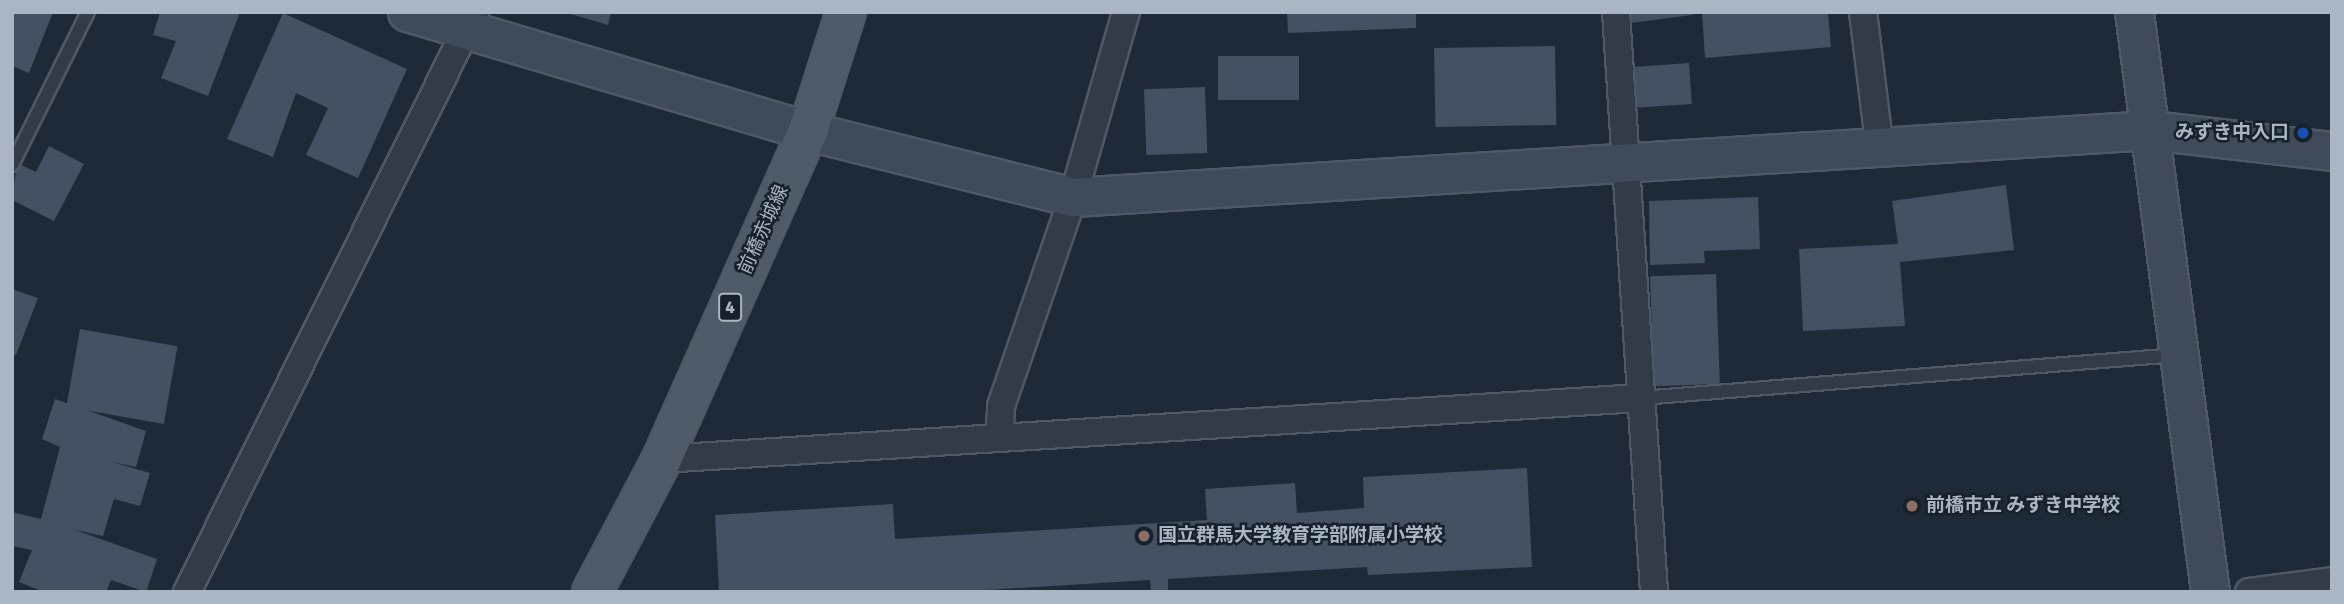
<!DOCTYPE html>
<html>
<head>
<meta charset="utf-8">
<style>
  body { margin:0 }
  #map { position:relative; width:2344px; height:604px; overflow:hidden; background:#1e2a37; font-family:Signika,"Noto Sans JP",sans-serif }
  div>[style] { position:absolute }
  .building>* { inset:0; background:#435162; transform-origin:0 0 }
  .roads { filter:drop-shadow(2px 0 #4f5966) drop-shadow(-2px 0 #4f5966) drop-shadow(0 2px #4f5966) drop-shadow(0 -2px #4f5966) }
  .lane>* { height:12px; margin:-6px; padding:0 6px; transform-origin:6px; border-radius:6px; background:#313c48 }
  .street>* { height:26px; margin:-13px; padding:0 13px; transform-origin:13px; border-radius:13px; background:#313c48 }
  .secondary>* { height:37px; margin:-18.5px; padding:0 18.5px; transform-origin:18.5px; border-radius:18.5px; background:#3f4b5b }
  .primary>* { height:38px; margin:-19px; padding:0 19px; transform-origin:19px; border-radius:19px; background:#4f5b68 }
  .dots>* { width:19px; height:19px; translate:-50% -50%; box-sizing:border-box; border:4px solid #17212c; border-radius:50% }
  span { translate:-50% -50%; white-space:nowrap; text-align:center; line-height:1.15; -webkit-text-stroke:5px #17212c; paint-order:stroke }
  .shield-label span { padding:2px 5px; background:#17212c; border:2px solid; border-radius:5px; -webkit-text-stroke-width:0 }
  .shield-label { font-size:18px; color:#abb6c5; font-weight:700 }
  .poi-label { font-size:19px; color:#abb6c5; font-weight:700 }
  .right { translate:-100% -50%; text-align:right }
  .left { translate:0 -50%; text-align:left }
  .street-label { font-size:19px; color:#abb6c5 }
  .frame { position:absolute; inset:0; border:14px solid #abb6c5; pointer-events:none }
</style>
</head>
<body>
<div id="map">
  <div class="building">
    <i style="clip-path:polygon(12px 12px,53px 12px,29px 73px,12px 66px)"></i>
    <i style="clip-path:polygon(160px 12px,240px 12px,208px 96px,161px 78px,176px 41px,153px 35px)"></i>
    <i style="clip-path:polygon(564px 12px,611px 12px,608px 25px)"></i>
    <i style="clip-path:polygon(1287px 12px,1416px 12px,1416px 28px,1288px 33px)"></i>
    <i style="clip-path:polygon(1622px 12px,1691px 12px,1692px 15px,1623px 24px)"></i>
    <i style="clip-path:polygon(1702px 12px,1828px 12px,1831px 47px,1705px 58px)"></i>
    <i style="clip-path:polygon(283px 13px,407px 69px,358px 178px,306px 155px,328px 108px,296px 93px,273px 157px,227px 139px)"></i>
    <i style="left:1555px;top:46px;width:79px;height:121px;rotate:89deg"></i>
    <i style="left:1218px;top:56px;width:81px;height:44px"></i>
    <i style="left:1689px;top:63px;width:41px;height:60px;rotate:86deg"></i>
    <i style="left:1205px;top:87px;width:66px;height:61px;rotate:88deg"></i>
    <i style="clip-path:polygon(49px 146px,84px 164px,54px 221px,12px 200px,17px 163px,36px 172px)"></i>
    <i style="clip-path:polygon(2006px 185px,2014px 250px,1900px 262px,1905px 326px,1803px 331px,1799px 249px,1898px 244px,1892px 201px)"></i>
    <i style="clip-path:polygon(1758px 197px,1760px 249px,1704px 251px,1705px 263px,1650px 265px,1649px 201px)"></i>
    <i style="left:1716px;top:274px;width:110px;height:66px;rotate:88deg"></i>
    <i style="clip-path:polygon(12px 289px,38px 298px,16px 355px,12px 354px)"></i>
    <i style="left:80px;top:329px;width:99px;height:79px;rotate:10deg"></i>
    <i style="clip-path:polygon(55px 399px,146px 431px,136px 467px,112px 462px,150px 473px,140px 506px,114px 499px,103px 536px,75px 530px,157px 559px,146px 592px,111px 580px,106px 592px,44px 592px,19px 582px,32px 550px,12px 546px,12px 512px,41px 519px,60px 447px,42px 439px)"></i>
    <i style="clip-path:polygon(1527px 468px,1532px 567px,1368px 575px,1367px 567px,1168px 579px,1168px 592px,1151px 592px,1150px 580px,954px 592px,719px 592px,715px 515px,893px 504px,895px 539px,1207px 520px,1205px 489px,1295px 483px,1297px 513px,1364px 508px,1363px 477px)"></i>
  </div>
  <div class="roads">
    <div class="lane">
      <i style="left:12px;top:165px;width:171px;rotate:-63.6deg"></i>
      <i style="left:1641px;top:398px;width:538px;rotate:-4.59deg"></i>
    </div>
    <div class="street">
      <i style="left:1616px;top:12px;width:581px;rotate:86.25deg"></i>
      <i style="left:1863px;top:12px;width:139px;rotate:83deg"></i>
      <i style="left:999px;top:438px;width:32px;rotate:-86deg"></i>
      <i style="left:1001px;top:406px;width:221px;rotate:-71deg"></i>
      <i style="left:1073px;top:197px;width:192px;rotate:-74deg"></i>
      <i style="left:662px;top:459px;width:981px;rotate:-3.57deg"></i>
      <i style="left:187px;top:592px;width:648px;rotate:-63.59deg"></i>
      <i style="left:2249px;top:592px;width:84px;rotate:-7.5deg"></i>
    </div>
    <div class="secondary">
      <i style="left:407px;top:12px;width:418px;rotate:16.5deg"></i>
      <i style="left:808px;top:131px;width:273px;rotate:14deg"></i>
      <i style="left:1073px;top:197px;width:1080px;rotate:-3.56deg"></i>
      <i style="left:2151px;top:130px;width:182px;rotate:6.6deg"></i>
      <i style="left:2134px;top:12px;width:585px;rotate:82.53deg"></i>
    </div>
    <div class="primary">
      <i style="left:592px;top:592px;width:150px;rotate:-62.2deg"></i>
      <i style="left:662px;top:459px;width:359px;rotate:-66deg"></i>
      <i style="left:808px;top:131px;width:125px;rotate:-72.3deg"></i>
    </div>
  </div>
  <div class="dots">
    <i style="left:2303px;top:133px;background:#1a4fb4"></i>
    <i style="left:1912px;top:506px;background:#8d6e63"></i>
    <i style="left:1144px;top:536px;background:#8d6e63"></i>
  </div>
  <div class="shield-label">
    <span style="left:730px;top:307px">4</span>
  </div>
  <div class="poi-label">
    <span class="right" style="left:2289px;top:133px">みずき中入口</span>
    <span class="left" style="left:1926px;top:506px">前橋市立 みずき中学校</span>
    <span class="left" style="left:1158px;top:536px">国立群馬大学教育学部附属小学校</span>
  </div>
  <div class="street-label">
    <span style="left:764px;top:230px;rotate:-66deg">前橋赤城線</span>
  </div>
  <div class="frame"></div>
</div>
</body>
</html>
